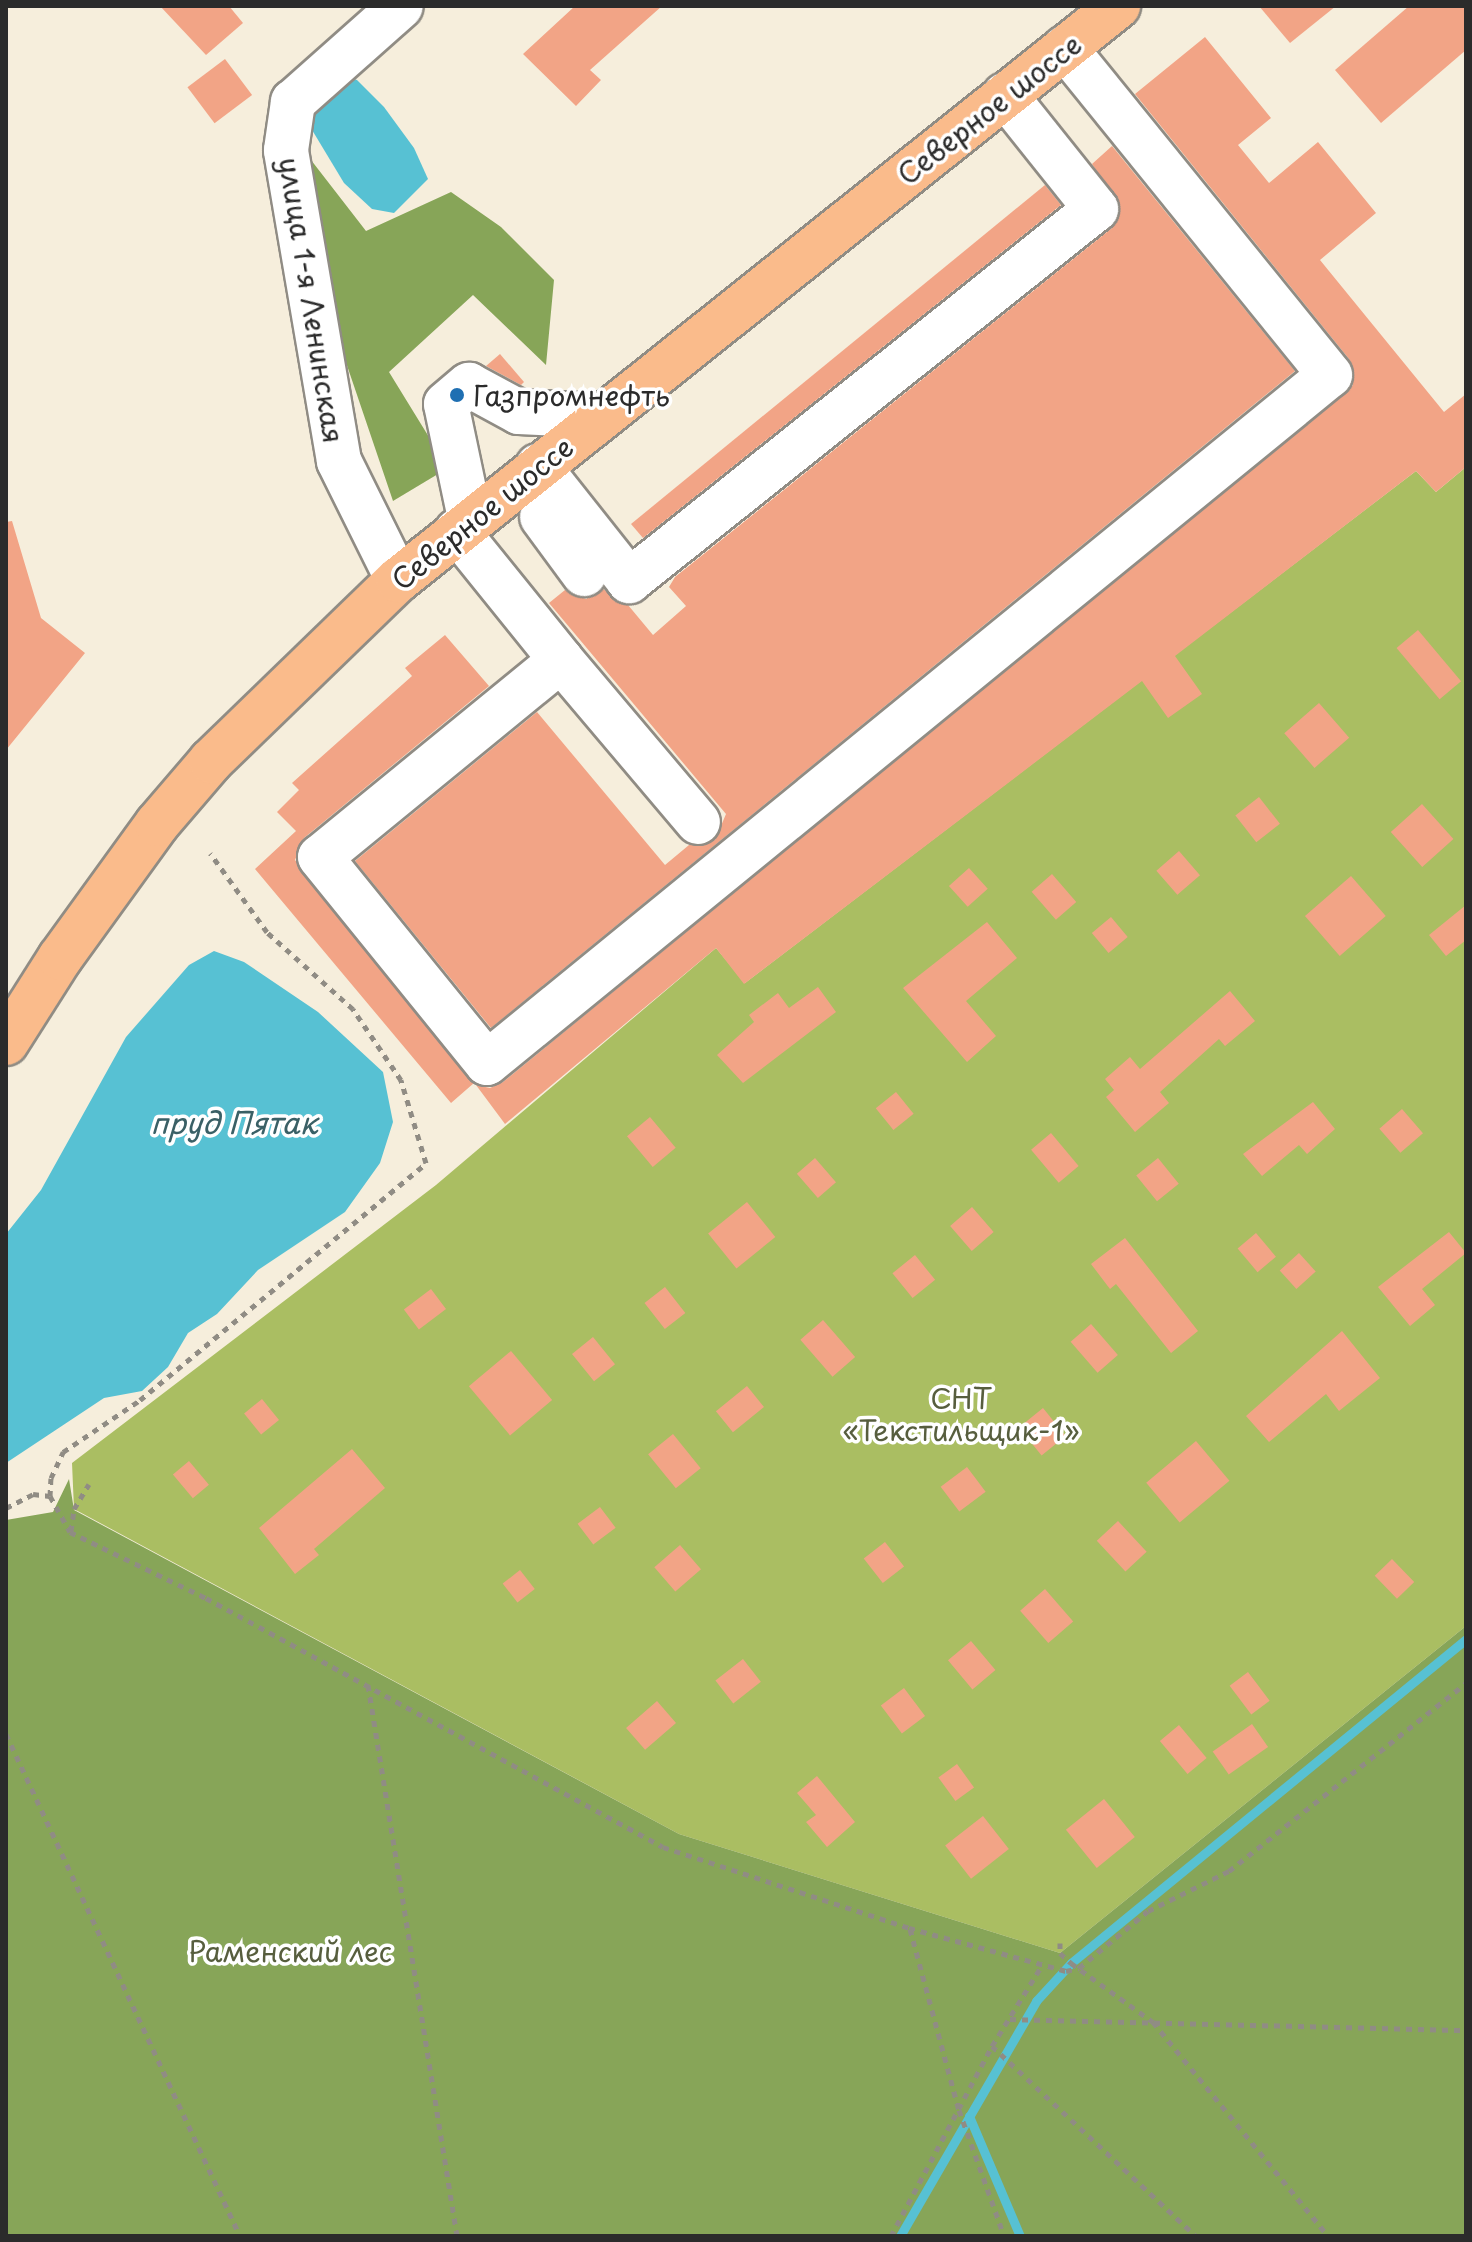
<!DOCTYPE html>
<html>
<head>
<meta charset="utf-8">
<style>
  body { margin:0 }
  #map { position:relative; width:1472px; height:2242px; overflow:hidden; background:#f6eedc; font-family:"Playpen Sans",sans-serif }
  div>[style] { position:absolute }
  .green>* { inset:0; background:#aabe62 }
  .forest>* { inset:0; background:#87a558 }
  .water>* { inset:0; background:#57c1d3 }
  .stream>* { height:9px; margin:-4.5px; padding:0 4.5px; transform-origin:4.5px; border-radius:4.5px; background:#57c1d3 }
  .building>* { inset:0; background:#f2a486; transform-origin:0 0 }
  .path>* { height:5px; margin-top:-2.5px; transform-origin:0; background:repeating-linear-gradient(90deg,#908c84 0 6px,transparent 0 12px) }
  .roads { filter:drop-shadow(2px 0 #908c84) drop-shadow(-2px 0 #908c84) drop-shadow(0 2px #908c84) drop-shadow(0 -2px #908c84) }
  .minor>* { height:44px; margin:-22px; padding:0 22px; transform-origin:22px; border-radius:22px; background:#fff }
  .major>* { height:44px; margin:-22px; padding:0 22px; transform-origin:22px; border-radius:22px; background:#fabb8b }
  .dots>* { width:22px; height:22px; translate:-50% -50%; box-sizing:border-box; border:4px solid #fff; border-radius:50% }
  span { translate:-50% -50%; white-space:nowrap; text-align:center; line-height:1.15; -webkit-text-stroke:7px #fff; paint-order:stroke }
  .street-label { font-size:28px; color:#2b2b2b }
  .poi-label { font-size:28px; color:#2b2b2b }
  .left { translate:0 -50%; text-align:left }
  .park-label { font-size:28px; color:#575e3e }
  .water-label { font-size:30px; color:#3a6066; font-style:italic }
  .frame { position:absolute; inset:0; border:8px solid #2b2b2b; pointer-events:none }
</style>
</head>
<body>
<div id="map">
  <div class="green">
    <i style="clip-path:polygon(1466px 467px,1466px 1626px,1060px 1953px,679px 1834px,74px 1509px,72px 1463px,436px 1185px,716px 948px,745px 983px,1416px 471px,1436px 492px)"></i>
  </div>
  <div class="forest">
    <i style="clip-path:polygon(311px 160px,366px 231px,451px 192px,501px 227px,554px 280px,546px 365px,473px 295px,389px 372px,448px 468px,393px 501px,317px 277px)"></i>
    <i style="clip-path:polygon(69px 1479px,74px 1510px,679px 1834px,1060px 1953px,1466px 1626px,1466px 2236px,6px 2236px,6px 1520px,53px 1512px)"></i>
  </div>
  <div class="water">
    <i style="clip-path:polygon(339px 74px,357px 80px,384px 107px,414px 148px,428px 179px,394px 213px,372px 209px,344px 183px,303px 115px)"></i>
    <i style="clip-path:polygon(214px 951px,244px 962px,318px 1012px,383px 1072px,393px 1122px,380px 1163px,345px 1212px,258px 1270px,217px 1314px,188px 1333px,168px 1367px,142px 1391px,104px 1398px,6px 1463px,6px 1234px,41px 1190px,126px 1037px,189px 965px)"></i>
  </div>
  <div class="stream">
    <i style="left:969px;top:2116px;width:130px;rotate:67deg"></i>
    <i style="left:900px;top:2236px;width:272px;rotate:-59.9deg"></i>
    <i style="left:1036px;top:2001px;width:52px;rotate:-47.4deg"></i>
    <i style="left:1071px;top:1963px;width:511px;rotate:-39.36deg"></i>
  </div>
  <div class="building">
    <i style="clip-path:polygon(160px 6px,229px 6px,243px 23px,206px 55px)"></i>
    <i style="clip-path:polygon(575px 6px,662px 6px,590px 70px,601px 80px,576px 106px,523px 54px)"></i>
    <i style="clip-path:polygon(1259px 6px,1336px 6px,1290px 43px)"></i>
    <i style="clip-path:polygon(1409px 6px,1466px 6px,1466px 50px,1381px 123px,1335px 70px)"></i>
    <i style="clip-path:polygon(1205px 37px,1271px 118px,1238px 145px,1269px 183px,1318px 142px,1376px 213px,1320px 260px,1444px 412px,1466px 394px,1466px 467px,1436px 492px,1416px 471px,1175px 656px,1202px 694px,1168px 718px,1142px 681px,744px 984px,716px 948px,505px 1124px,476px 1085px,490px 1088px,503px 1082px,1353px 385px,1349px 359px,1135px 94px)"></i>
    <i style="left:225px;top:59px;width:45px;height:47px;rotate:53deg"></i>
    <i style="clip-path:polygon(1112px 146px,1295px 371px,491px 1028px,355px 861px,537px 712px,665px 865px,689px 845px,715px 840px,726px 814px,549px 603px,565px 590px,586px 599px,603px 589px,628px 605px,653px 635px,686px 606px,669px 587px,675px 577px,1112px 228px,1120px 205px,1092px 164px)"></i>
    <i style="clip-path:polygon(1045px 185px,1061px 205px,643px 538px,631px 524px)"></i>
    <i style="clip-path:polygon(500px 354px,524px 382px,521px 385px,486px 366px)"></i>
    <i style="clip-path:polygon(12px 521px,41px 618px,85px 653px,6px 750px,6px 522px)"></i>
    <i style="left:1418px;top:630px;width:67px;height:28px;rotate:50deg"></i>
    <i style="clip-path:polygon(445px 635px,489px 686px,304px 838px,295px 860px,474px 1083px,451px 1103px,255px 869px,296px 831px,277px 812px,299px 790px,292px 783px,412px 676px,405px 668px)"></i>
    <i style="left:1319px;top:703px;width:46px;height:46px;rotate:49deg"></i>
    <i style="left:1259px;top:797px;width:34px;height:30px;rotate:52deg"></i>
    <i style="left:1422px;top:804px;width:47px;height:42px;rotate:48deg"></i>
    <i style="left:1179px;top:851px;width:32px;height:30px;rotate:49deg"></i>
    <i style="left:969px;top:868px;width:28px;height:27px;rotate:48deg"></i>
    <i style="left:1052px;top:874px;width:37px;height:27px;rotate:49deg"></i>
    <i style="left:1351px;top:876px;width:53px;height:61px;rotate:49deg"></i>
    <i style="clip-path:polygon(1466px 905px,1466px 940px,1446px 956px,1429px 935px)"></i>
    <i style="left:1111px;top:917px;width:26px;height:25px;rotate:50deg"></i>
    <i style="clip-path:polygon(987px 922px,1017px 958px,966px 1001px,996px 1036px,967px 1062px,903px 988px)"></i>
    <i style="clip-path:polygon(818px 987px,836px 1012px,743px 1083px,717px 1055px,754px 1022px,749px 1015px,778px 993px,789px 1008px)"></i>
    <i style="clip-path:polygon(1230px 991px,1255px 1021px,1225px 1046px,1219px 1039px,1160px 1092px,1169px 1103px,1135px 1132px,1106px 1097px,1114px 1090px,1105px 1079px,1130px 1057px,1140px 1069px)"></i>
    <i style="left:896px;top:1092px;width:28px;height:26px;rotate:51deg"></i>
    <i style="clip-path:polygon(1313px 1102px,1335px 1129px,1307px 1154px,1299px 1145px,1262px 1176px,1243px 1154px)"></i>
    <i style="left:1402px;top:1109px;width:32px;height:30px;rotate:49deg"></i>
    <i style="left:650px;top:1117px;width:40px;height:30px;rotate:50deg"></i>
    <i style="left:1051px;top:1133px;width:43px;height:26px;rotate:50deg"></i>
    <i style="left:815px;top:1158px;width:32px;height:24px;rotate:49deg"></i>
    <i style="left:1158px;top:1158px;width:33px;height:28px;rotate:51deg"></i>
    <i style="left:747px;top:1202px;width:45px;height:50px;rotate:51deg"></i>
    <i style="left:972px;top:1207px;width:33px;height:29px;rotate:49deg"></i>
    <i style="clip-path:polygon(1449px 1232px,1466px 1253px,1422px 1289px,1435px 1305px,1410px 1326px,1378px 1287px)"></i>
    <i style="left:1256px;top:1233px;width:31px;height:24px;rotate:50deg"></i>
    <i style="clip-path:polygon(1125px 1238px,1198px 1331px,1171px 1353px,1116px 1284px,1110px 1289px,1091px 1264px)"></i>
    <i style="left:1299px;top:1253px;width:25px;height:26px;rotate:48deg"></i>
    <i style="left:915px;top:1255px;width:32px;height:29px;rotate:51deg"></i>
    <i style="left:665px;top:1287px;width:33px;height:26px;rotate:52deg"></i>
    <i style="left:431px;top:1289px;width:25px;height:34px;rotate:53deg"></i>
    <i style="left:823px;top:1320px;width:49px;height:30px;rotate:49deg"></i>
    <i style="left:1091px;top:1324px;width:41px;height:27px;rotate:49deg"></i>
    <i style="clip-path:polygon(1342px 1331px,1380px 1378px,1339px 1411px,1326px 1394px,1269px 1442px,1246px 1416px)"></i>
    <i style="left:593px;top:1337px;width:35px;height:27px;rotate:51deg"></i>
    <i style="left:511px;top:1351px;width:64px;height:55px;rotate:50deg"></i>
    <i style="left:747px;top:1386px;width:27px;height:40px;rotate:51deg"></i>
    <i style="left:262px;top:1399px;width:27px;height:23px;rotate:51deg"></i>
    <i style="left:1043px;top:1408px;width:36px;height:31px;rotate:51deg"></i>
    <i style="left:673px;top:1434px;width:44px;height:32px;rotate:51deg"></i>
    <i style="left:1196px;top:1441px;width:52px;height:65px;rotate:50deg"></i>
    <i style="clip-path:polygon(352px 1449px,385px 1488px,314px 1549px,319px 1555px,295px 1574px,259px 1528px)"></i>
    <i style="left:189px;top:1461px;width:31px;height:21px;rotate:50deg"></i>
    <i style="left:967px;top:1467px;width:31px;height:33px;rotate:53deg"></i>
    <i style="left:600px;top:1507px;width:26px;height:28px;rotate:53deg"></i>
    <i style="left:1118px;top:1521px;width:42px;height:29px;rotate:47deg"></i>
    <i style="left:885px;top:1542px;width:31px;height:27px;rotate:52deg"></i>
    <i style="left:680px;top:1545px;width:32px;height:34px;rotate:49deg"></i>
    <i style="left:1392px;top:1559px;width:32px;height:24px;rotate:46deg"></i>
    <i style="left:520px;top:1570px;width:24px;height:22px;rotate:52deg"></i>
    <i style="left:1045px;top:1589px;width:43px;height:33px;rotate:49deg"></i>
    <i style="left:971px;top:1641px;width:38px;height:30px;rotate:50deg"></i>
    <i style="left:743px;top:1659px;width:29px;height:35px;rotate:52deg"></i>
    <i style="left:1248px;top:1672px;width:36px;height:23px;rotate:53deg"></i>
    <i style="left:904px;top:1688px;width:35px;height:29px;rotate:53deg"></i>
    <i style="left:657px;top:1701px;width:29px;height:41px;rotate:49deg"></i>
    <i style="left:1252px;top:1724px;width:28px;height:48px;rotate:55deg"></i>
    <i style="left:1179px;top:1725px;width:43px;height:25px;rotate:50deg"></i>
    <i style="left:957px;top:1764px;width:29px;height:23px;rotate:54deg"></i>
    <i style="clip-path:polygon(817px 1776px,855px 1822px,827px 1847px,806px 1822px,816px 1815px,797px 1793px)"></i>
    <i style="left:1104px;top:1799px;width:49px;height:49px;rotate:51deg"></i>
    <i style="left:983px;top:1816px;width:42px;height:48px;rotate:52deg"></i>
  </div>
  <div class="path">
    <i style="left:50px;top:1496px;width:18px;rotate:-87deg"></i>
    <i style="left:51px;top:1478px;width:29px;rotate:-65deg"></i>
    <i style="left:63px;top:1452px;width:93px;rotate:-34deg"></i>
    <i style="left:140px;top:1400px;width:371px;rotate:-39.6deg"></i>
    <i style="left:426px;top:1163px;width:87px;rotate:-106.8deg"></i>
    <i style="left:401px;top:1080px;width:86px;rotate:-124.1deg"></i>
    <i style="left:353px;top:1009px;width:115px;rotate:-138.2deg"></i>
    <i style="left:267px;top:932px;width:97px;rotate:-125.8deg"></i>
    <i style="left:6px;top:1508px;width:30px;rotate:-27deg"></i>
    <i style="left:33px;top:1494px;width:17px;rotate:7deg"></i>
    <i style="left:50px;top:1496px;width:41px;rotate:60.9deg"></i>
    <i style="left:70px;top:1532px;width:151px;rotate:25.9deg"></i>
    <i style="left:206px;top:1598px;width:520px;rotate:28.58deg"></i>
    <i style="left:663px;top:1847px;width:259px;rotate:18.2deg"></i>
    <i style="left:909px;top:1928px;width:163px;rotate:15.3deg"></i>
    <i style="left:1066px;top:1971px;width:13px;rotate:-13deg"></i>
    <i style="left:1079px;top:1968px;width:89px;rotate:-39.6deg"></i>
    <i style="left:1148px;top:1911px;width:90px;rotate:-26.3deg"></i>
    <i style="left:1229px;top:1871px;width:303px;rotate:-38.4deg"></i>
    <i style="left:71px;top:1531px;width:22px;rotate:-82deg"></i>
    <i style="left:74px;top:1509px;width:29px;rotate:-59deg"></i>
    <i style="left:368px;top:1685px;width:558px;rotate:80.82deg"></i>
    <i style="left:6px;top:1734px;width:554px;rotate:65.01deg"></i>
    <i style="left:910px;top:1929px;width:188px;rotate:74.9deg"></i>
    <i style="left:959px;top:2110px;width:134px;rotate:70.3deg"></i>
    <i style="left:1060px;top:1943px;width:10px;rotate:90deg"></i>
    <i style="left:1060px;top:1953px;width:15px;rotate:42deg"></i>
    <i style="left:1071px;top:1963px;width:101px;rotate:35.7deg"></i>
    <i style="left:1153px;top:2022px;width:276px;rotate:50.7deg"></i>
    <i style="left:1010px;top:2019px;width:456px;rotate:1.4deg"></i>
    <i style="left:992px;top:2046px;width:279px;rotate:43deg"></i>
    <i style="left:891px;top:2236px;width:215px;rotate:-62deg"></i>
    <i style="left:992px;top:2046px;width:93px;rotate:-58.2deg"></i>
  </div>
  <div class="roads">
    <div class="minor">
      <i style="left:538px;top:466px;width:147px;rotate:51.6deg"></i>
      <i style="left:629px;top:581px;width:597px;rotate:-38.54deg"></i>
      <i style="left:1096px;top:209px;width:146px;rotate:-128.6deg"></i>
      <i style="left:542px;top:517px;width:71px;rotate:53.6deg"></i>
      <i style="left:470px;top:518px;width:116px;rotate:-101.9deg"></i>
      <i style="left:446px;top:404px;width:30px;rotate:-40deg"></i>
      <i style="left:469px;top:385px;width:57px;rotate:28.4deg"></i>
      <i style="left:519px;top:412px;width:83px;rotate:2.8deg"></i>
      <i style="left:457px;top:531px;width:166px;rotate:51.1deg"></i>
      <i style="left:561px;top:660px;width:311px;rotate:140.7deg"></i>
      <i style="left:320px;top:857px;width:265px;rotate:51deg"></i>
      <i style="left:487px;top:1063px;width:1088px;rotate:-39.22deg"></i>
      <i style="left:1330px;top:375px;width:421px;rotate:-129deg"></i>
      <i style="left:398px;top:580px;width:133px;rotate:-116.4deg"></i>
      <i style="left:339px;top:461px;width:315px;rotate:-99.7deg"></i>
      <i style="left:286px;top:150px;width:49px;rotate:-81.7deg"></i>
      <i style="left:293px;top:102px;width:144px;rotate:-41.6deg"></i>
      <i style="left:561px;top:660px;width:212px;rotate:49.8deg"></i>
    </div>
    <div class="major">
      <i style="left:6px;top:1043px;width:101px;rotate:-57.6deg"></i>
      <i style="left:60px;top:958px;width:165px;rotate:-54.1deg"></i>
      <i style="left:157px;top:824px;width:83px;rotate:-49.4deg"></i>
      <i style="left:211px;top:761px;width:260px;rotate:-44.1deg"></i>
      <i style="left:398px;top:580px;width:921px;rotate:-38.56deg"></i>
    </div>
  </div>
  <div class="dots">
    <i style="left:457px;top:395px;background:#1f6fb2"></i>
  </div>
  <div class="street-label">
    <span style="left:989px;top:109px;rotate:-38deg">Северное шоссе</span>
    <span style="left:312px;top:300px;rotate:81deg">улица 1-я Ленинская</span>
    <span style="left:482px;top:513px;rotate:-39deg">Северное шоссе</span>
  </div>
  <div class="poi-label">
    <span class="left" style="left:473px;top:395px">Газпромнефть</span>
  </div>
  <div class="park-label">
    <span style="left:961px;top:1414px">СНТ<br>«Текстильщик-1»</span>
    <span style="left:290px;top:1951px">Раменский лес</span>
  </div>
  <div class="water-label">
    <span style="left:234px;top:1122px">пруд Пятак</span>
  </div>
  <div class="frame"></div>
</div>
</body>
</html>
